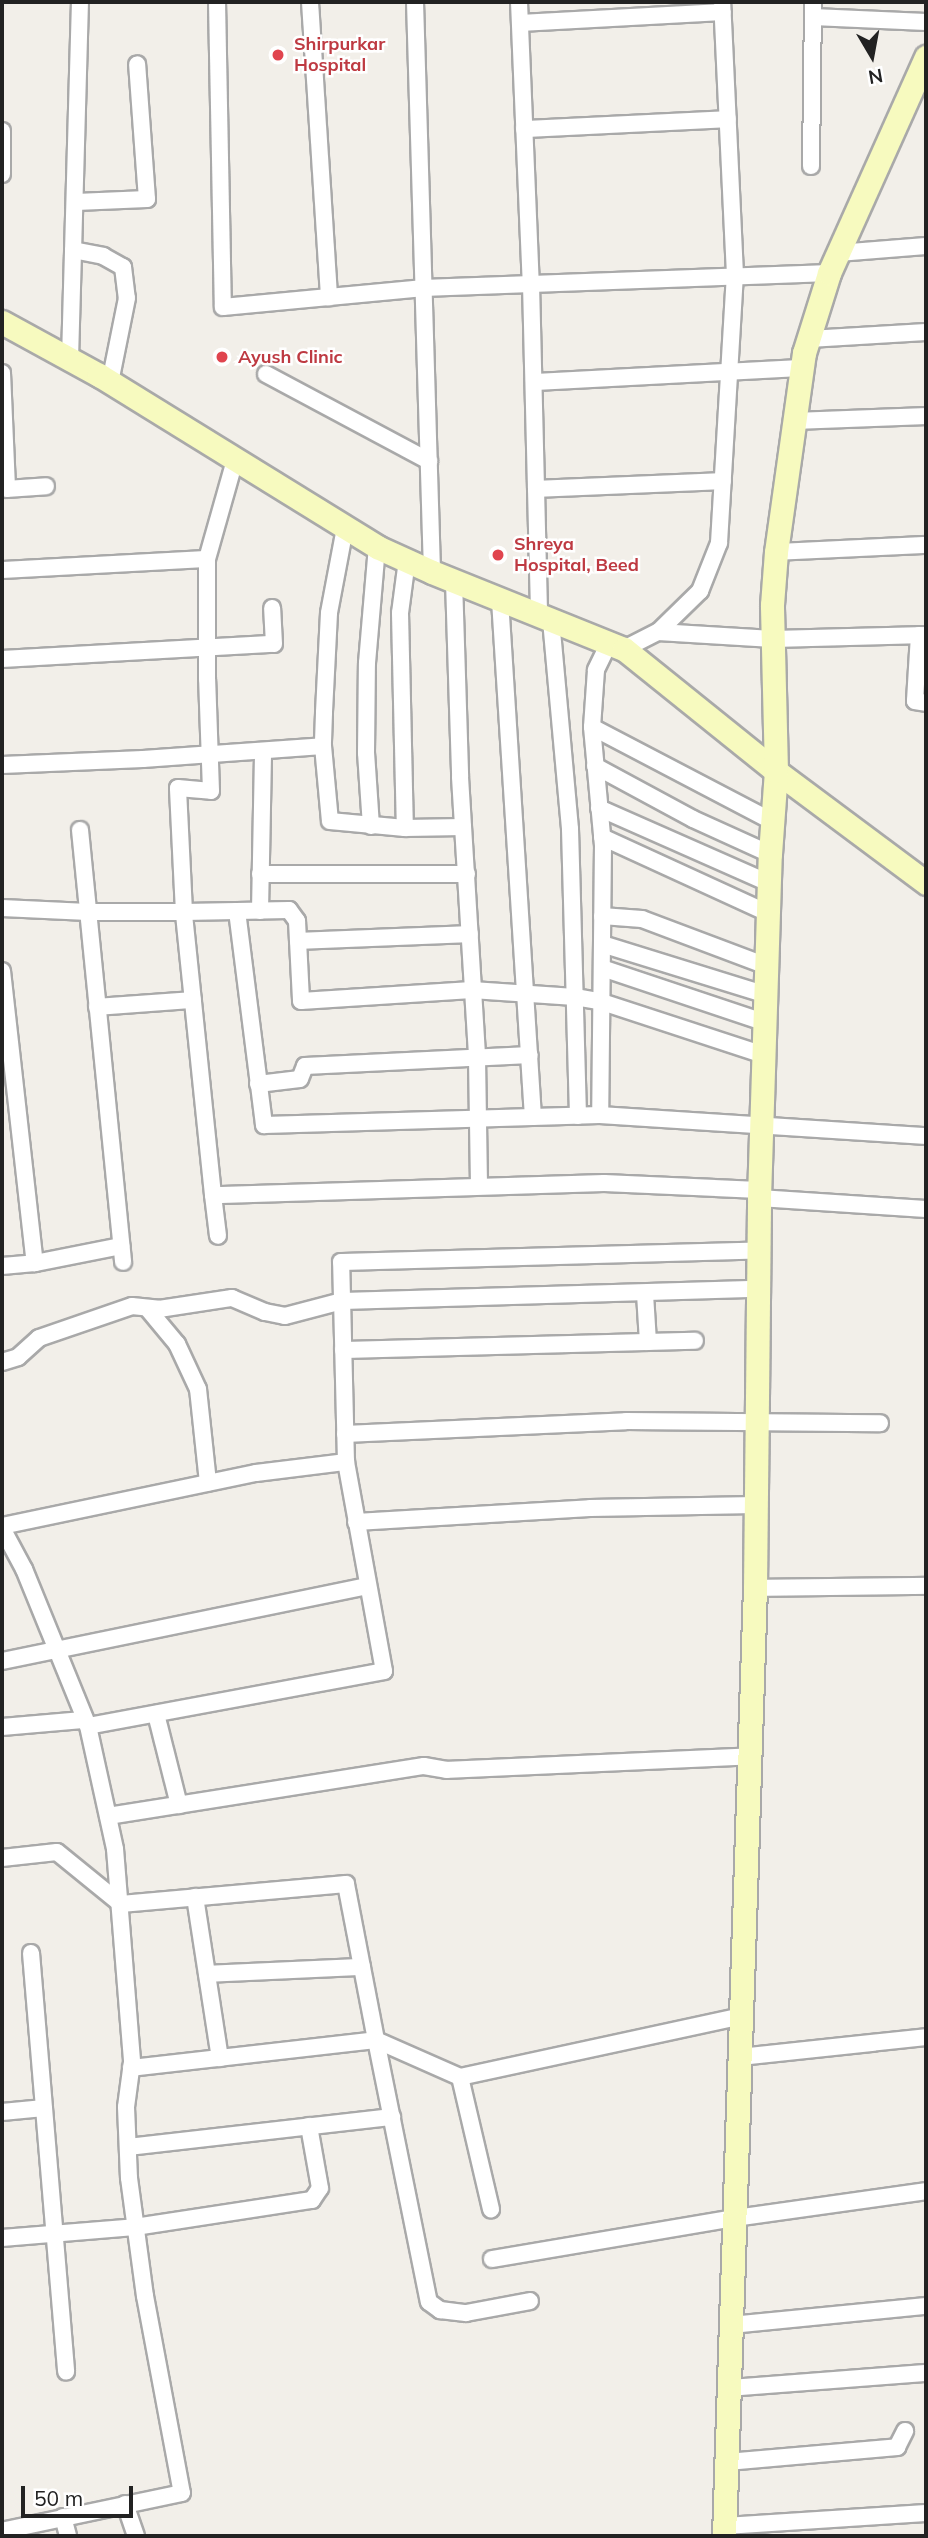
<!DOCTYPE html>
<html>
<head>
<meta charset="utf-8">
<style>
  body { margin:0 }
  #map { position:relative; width:928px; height:2538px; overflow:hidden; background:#f2efe9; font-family:Mulish,sans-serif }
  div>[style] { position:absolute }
  .roads { filter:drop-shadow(2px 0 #a9a9a9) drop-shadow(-2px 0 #a9a9a9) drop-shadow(0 2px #a9a9a9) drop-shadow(0 -2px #a9a9a9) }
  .street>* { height:16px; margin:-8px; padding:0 8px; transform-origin:8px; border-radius:8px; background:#fff }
  .secondary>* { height:23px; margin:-11.5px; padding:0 11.5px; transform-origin:11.5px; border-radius:11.5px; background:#f7fabf }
  .dots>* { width:19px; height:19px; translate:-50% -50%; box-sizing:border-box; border:4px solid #fff; border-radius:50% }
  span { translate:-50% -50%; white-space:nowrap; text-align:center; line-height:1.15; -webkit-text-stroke:5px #fff; paint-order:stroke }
  .health-label { font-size:18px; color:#be3a42; font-weight:700 }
  .left { translate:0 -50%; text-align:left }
  .frame { position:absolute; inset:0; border:4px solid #222; pointer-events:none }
  .north { position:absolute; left:837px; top:21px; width:70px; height:70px; -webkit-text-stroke:5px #fff; paint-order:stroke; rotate:170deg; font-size:19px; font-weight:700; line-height:28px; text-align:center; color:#222 }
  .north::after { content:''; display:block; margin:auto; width:24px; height:32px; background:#222; clip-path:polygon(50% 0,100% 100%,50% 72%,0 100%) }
  .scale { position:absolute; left:21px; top:2486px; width:112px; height:32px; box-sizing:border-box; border:4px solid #222; border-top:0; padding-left:9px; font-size:21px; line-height:24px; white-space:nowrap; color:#222; -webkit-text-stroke:5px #fff; paint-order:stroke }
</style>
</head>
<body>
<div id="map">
  <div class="roads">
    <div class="street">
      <i style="left:217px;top:2px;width:305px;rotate:88.9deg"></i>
      <i style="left:223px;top:307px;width:202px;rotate:-5.4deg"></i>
      <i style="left:424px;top:288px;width:405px;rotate:-2.1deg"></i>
      <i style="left:310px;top:2px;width:296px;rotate:86.3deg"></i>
      <i style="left:415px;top:2px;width:570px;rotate:88.29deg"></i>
      <i style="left:519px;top:2px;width:282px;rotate:87.6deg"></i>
      <i style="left:531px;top:284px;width:331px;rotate:88.6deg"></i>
      <i style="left:813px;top:17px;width:113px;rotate:2.5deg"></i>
      <i style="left:520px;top:23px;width:203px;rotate:-3.1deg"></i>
      <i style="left:524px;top:129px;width:204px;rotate:-2.8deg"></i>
      <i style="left:2px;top:131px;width:43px;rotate:90deg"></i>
      <i style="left:811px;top:166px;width:164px;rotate:-89.3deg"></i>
      <i style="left:76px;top:202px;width:71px;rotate:-2.4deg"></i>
      <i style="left:147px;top:199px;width:135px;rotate:-94.2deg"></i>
      <i style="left:73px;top:250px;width:31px;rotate:11deg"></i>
      <i style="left:103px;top:256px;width:23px;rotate:29deg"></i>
      <i style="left:123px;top:267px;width:31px;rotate:83deg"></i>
      <i style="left:127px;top:298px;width:86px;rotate:101.4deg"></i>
      <i style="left:838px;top:253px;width:88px;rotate:-4.5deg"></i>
      <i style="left:809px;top:339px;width:117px;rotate:-3.4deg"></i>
      <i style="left:70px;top:359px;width:357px;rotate:-88.4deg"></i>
      <i style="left:2px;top:373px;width:116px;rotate:87.5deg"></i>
      <i style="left:7px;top:489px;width:39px;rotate:-4deg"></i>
      <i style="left:266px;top:374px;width:185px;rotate:28.1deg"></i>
      <i style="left:534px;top:382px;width:268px;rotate:-3deg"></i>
      <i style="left:795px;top:421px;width:131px;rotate:-2.2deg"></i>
      <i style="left:536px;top:489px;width:187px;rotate:-2.4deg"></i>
      <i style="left:345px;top:528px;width:86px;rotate:100.7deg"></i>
      <i style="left:329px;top:613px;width:100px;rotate:92.9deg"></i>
      <i style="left:324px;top:713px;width:33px;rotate:92deg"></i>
      <i style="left:323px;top:746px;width:75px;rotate:84.7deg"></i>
      <i style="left:330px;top:821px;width:75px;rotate:5.3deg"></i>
      <i style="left:776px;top:552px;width:150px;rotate:-2.7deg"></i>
      <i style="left:407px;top:560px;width:53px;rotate:97.5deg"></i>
      <i style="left:400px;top:613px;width:215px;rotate:88.7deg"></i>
      <i style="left:405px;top:828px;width:58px;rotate:-1deg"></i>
      <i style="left:2px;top:570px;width:205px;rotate:-3.1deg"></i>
      <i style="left:454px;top:581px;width:196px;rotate:88.2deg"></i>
      <i style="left:460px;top:777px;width:282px;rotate:86.5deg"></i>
      <i style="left:477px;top:1058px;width:127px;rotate:89.1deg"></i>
      <i style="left:500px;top:600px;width:518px;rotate:86.35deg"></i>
      <i style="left:551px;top:620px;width:210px;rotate:84.8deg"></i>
      <i style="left:570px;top:829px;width:287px;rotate:88.4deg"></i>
      <i style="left:658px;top:632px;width:115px;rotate:3.5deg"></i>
      <i style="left:773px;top:639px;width:153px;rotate:-1.5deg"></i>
      <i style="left:919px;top:635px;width:66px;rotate:93.5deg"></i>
      <i style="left:915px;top:701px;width:11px;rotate:10deg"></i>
      <i style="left:609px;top:643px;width:30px;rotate:116deg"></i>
      <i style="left:596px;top:670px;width:57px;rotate:94deg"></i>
      <i style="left:592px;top:727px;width:119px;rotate:84.7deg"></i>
      <i style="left:603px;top:845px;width:270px;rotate:90.6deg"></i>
      <i style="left:600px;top:1115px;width:327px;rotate:3.7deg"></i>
      <i style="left:624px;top:649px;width:38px;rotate:-27deg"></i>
      <i style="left:658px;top:632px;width:59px;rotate:-44.3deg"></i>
      <i style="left:700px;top:591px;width:52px;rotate:-68.4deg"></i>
      <i style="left:719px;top:543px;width:268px;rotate:-86.6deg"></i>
      <i style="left:735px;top:275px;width:273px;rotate:-92.7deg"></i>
      <i style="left:2px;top:659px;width:272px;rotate:-3.2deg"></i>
      <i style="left:274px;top:644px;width:36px;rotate:-93deg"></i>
      <i style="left:592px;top:727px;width:203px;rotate:27.6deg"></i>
      <i style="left:2px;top:765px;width:141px;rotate:-2.4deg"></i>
      <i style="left:143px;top:759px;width:180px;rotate:-4.1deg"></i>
      <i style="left:595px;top:766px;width:111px;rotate:28.4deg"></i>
      <i style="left:693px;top:819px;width:85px;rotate:24.4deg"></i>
      <i style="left:599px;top:808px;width:186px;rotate:23.8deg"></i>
      <i style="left:371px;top:826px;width:73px;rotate:-93.9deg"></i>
      <i style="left:366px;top:753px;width:90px;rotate:-89.4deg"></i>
      <i style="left:367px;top:663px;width:116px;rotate:-85.1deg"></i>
      <i style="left:80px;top:830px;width:434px;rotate:84.3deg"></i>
      <i style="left:602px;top:837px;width:183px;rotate:24.6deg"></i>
      <i style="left:260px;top:874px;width:207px"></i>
      <i style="left:2px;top:908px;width:86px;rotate:2.7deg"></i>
      <i style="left:88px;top:912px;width:96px"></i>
      <i style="left:184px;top:912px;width:124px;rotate:-92.8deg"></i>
      <i style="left:178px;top:788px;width:33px;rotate:5deg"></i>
      <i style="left:211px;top:791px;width:112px;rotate:-92deg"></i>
      <i style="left:207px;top:679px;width:120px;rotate:-90deg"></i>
      <i style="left:207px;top:559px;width:103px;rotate:-74.2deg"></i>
      <i style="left:237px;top:911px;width:216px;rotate:82.8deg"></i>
      <i style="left:264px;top:1125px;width:336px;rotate:-1.7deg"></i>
      <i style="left:260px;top:911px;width:160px;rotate:-88.9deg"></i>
      <i style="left:602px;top:916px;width:40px;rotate:4.3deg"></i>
      <i style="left:642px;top:919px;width:134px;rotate:20.6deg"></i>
      <i style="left:298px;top:941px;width:172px;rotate:-2.3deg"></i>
      <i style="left:602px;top:944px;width:173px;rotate:17.2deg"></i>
      <i style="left:602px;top:968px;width:173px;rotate:18.5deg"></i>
      <i style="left:2px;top:971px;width:294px;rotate:83.6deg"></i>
      <i style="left:97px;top:1007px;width:96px;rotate:-4.2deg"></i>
      <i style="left:258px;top:1084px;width:42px;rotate:-6.8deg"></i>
      <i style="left:300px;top:1079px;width:14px;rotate:-69deg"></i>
      <i style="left:305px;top:1066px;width:225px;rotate:-2.8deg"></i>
      <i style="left:759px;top:1190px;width:155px;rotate:-177.4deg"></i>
      <i style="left:604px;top:1183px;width:391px;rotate:178.2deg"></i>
      <i style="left:213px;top:1195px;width:284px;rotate:-95.9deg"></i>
      <i style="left:184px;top:912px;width:105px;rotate:-1.1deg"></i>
      <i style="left:289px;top:910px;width:14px;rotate:54deg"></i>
      <i style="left:297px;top:921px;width:80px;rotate:87.1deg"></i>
      <i style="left:301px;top:1001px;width:171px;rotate:-3.7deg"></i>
      <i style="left:472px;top:990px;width:103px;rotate:3.9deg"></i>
      <i style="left:575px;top:997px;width:27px;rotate:10deg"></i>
      <i style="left:602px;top:1002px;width:170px;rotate:18.1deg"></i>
      <i style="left:213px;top:1195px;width:41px;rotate:83deg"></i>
      <i style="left:759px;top:1198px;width:167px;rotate:3.8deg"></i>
      <i style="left:2px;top:1266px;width:33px;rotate:-5deg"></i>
      <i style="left:35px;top:1263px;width:88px;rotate:-11.2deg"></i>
      <i style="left:645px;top:1294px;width:48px;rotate:86.4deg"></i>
      <i style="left:147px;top:1308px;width:47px;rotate:50.2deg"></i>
      <i style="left:177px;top:1344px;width:50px;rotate:65deg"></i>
      <i style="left:198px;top:1389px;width:94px;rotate:83.9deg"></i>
      <i style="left:343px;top:1350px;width:352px;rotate:-1.5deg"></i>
      <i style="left:2px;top:1362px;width:17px;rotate:-17deg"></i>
      <i style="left:18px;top:1357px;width:28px;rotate:-42deg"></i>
      <i style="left:39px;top:1338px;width:98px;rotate:-19deg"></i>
      <i style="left:132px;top:1306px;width:27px;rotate:6deg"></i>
      <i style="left:159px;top:1309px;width:74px;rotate:-8.6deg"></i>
      <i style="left:232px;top:1298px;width:36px;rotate:23deg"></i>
      <i style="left:265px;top:1312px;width:20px;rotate:11deg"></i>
      <i style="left:285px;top:1316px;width:59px;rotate:-14.7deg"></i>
      <i style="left:342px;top:1301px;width:416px;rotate:-1.7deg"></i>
      <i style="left:345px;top:1434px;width:281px;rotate:-2.6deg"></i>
      <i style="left:626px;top:1421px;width:254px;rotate:0.5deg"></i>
      <i style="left:356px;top:1522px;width:234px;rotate:-3.4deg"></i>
      <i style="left:590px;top:1508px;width:166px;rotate:-1deg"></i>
      <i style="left:2px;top:1526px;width:259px;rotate:-11.8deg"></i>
      <i style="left:256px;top:1473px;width:91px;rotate:-7deg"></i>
      <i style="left:2px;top:1528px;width:47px;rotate:61.8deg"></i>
      <i style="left:24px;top:1569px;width:170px;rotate:67.8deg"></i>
      <i style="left:88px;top:1726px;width:126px;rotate:77.6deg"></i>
      <i style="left:115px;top:1849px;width:214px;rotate:85.4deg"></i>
      <i style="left:132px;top:2062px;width:45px;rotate:97.6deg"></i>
      <i style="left:126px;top:2107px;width:71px;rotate:87.6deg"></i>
      <i style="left:129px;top:2178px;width:119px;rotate:82.3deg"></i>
      <i style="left:145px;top:2296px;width:200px;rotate:79.4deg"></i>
      <i style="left:182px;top:2493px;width:184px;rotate:168.1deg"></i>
      <i style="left:755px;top:1588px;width:171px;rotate:-0.7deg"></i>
      <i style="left:2px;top:1661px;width:373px;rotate:-11.6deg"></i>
      <i style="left:156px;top:1714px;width:94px;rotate:75.8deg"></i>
      <i style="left:88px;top:1726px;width:301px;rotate:-10.5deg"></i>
      <i style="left:384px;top:1671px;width:212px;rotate:-100.3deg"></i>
      <i style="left:346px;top:1462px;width:200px;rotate:-91.4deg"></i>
      <i style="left:341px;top:1262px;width:417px;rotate:-1.6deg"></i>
      <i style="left:2px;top:1727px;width:81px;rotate:-4.9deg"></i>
      <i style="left:108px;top:1816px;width:320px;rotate:-9deg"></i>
      <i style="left:424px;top:1766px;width:23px;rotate:10deg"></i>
      <i style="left:447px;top:1770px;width:303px;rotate:-2.6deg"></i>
      <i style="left:2px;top:1858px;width:55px;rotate:-6.2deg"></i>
      <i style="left:57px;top:1852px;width:82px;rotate:39.1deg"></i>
      <i style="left:121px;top:1904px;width:226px;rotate:-5.1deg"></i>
      <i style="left:346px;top:1884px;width:159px;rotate:79.1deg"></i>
      <i style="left:376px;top:2040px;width:92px;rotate:23.8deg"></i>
      <i style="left:460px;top:2077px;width:288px;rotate:-12.2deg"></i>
      <i style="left:195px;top:1897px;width:163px;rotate:81.2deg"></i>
      <i style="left:31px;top:1953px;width:420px;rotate:85.2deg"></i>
      <i style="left:207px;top:1974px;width:155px;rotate:-2.6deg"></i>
      <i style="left:740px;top:2057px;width:187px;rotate:-6.1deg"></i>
      <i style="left:131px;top:2068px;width:247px;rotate:-6.5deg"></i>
      <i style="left:376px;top:2040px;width:267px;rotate:78.6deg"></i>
      <i style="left:429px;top:2302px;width:14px;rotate:36deg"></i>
      <i style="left:440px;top:2310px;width:26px;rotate:7deg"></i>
      <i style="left:466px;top:2313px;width:65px;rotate:-10.6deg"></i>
      <i style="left:460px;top:2077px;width:136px;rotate:76.8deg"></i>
      <i style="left:2px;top:2112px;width:42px;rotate:-5.4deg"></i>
      <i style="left:128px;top:2147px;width:266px;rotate:-6.5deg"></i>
      <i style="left:2px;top:2238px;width:133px;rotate:-4.7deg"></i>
      <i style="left:135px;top:2227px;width:179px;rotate:-8.7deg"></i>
      <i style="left:312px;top:2200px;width:14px;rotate:-56deg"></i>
      <i style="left:320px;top:2188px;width:63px;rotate:-100.1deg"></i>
      <i style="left:492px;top:2259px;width:246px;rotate:-9.6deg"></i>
      <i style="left:735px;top:2218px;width:193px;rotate:-8deg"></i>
      <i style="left:731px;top:2325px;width:196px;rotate:-5.6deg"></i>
      <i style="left:729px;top:2388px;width:198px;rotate:-4.4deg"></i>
      <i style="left:727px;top:2462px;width:171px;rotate:-5deg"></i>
      <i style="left:897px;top:2447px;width:18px;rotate:-63deg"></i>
      <i style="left:125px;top:2504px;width:34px;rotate:71deg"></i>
      <i style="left:63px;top:2517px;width:20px;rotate:75deg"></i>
      <i style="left:725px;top:2526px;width:201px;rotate:-3.7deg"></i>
    </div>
    <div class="secondary">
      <i style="left:2px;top:322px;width:111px;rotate:28.7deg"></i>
      <i style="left:99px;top:375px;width:327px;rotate:31.7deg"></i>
      <i style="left:377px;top:547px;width:60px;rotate:24.4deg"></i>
      <i style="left:432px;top:572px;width:207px;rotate:21.9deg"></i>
      <i style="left:624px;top:649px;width:195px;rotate:38.8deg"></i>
      <i style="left:776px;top:771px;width:187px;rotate:36.7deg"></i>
      <i style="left:724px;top:2536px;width:949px;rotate:-88.13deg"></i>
      <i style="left:755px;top:1588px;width:390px;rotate:-89.4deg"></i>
      <i style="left:759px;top:1198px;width:344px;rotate:-88.2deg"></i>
      <i style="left:770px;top:854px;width:83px;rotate:-85.9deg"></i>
      <i style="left:776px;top:771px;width:166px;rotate:-91.4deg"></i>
      <i style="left:772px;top:605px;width:53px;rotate:-85.7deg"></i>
      <i style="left:776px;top:552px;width:201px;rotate:-82deg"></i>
      <i style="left:804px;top:353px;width:84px;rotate:-72.6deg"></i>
      <i style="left:829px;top:273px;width:237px;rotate:-65.8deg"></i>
    </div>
  </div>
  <div class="dots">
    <i style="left:278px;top:55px;background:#e0444e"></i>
    <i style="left:222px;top:357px;background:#e0444e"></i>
    <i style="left:498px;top:555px;background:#e0444e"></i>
  </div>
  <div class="health-label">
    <span class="left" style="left:294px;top:55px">Shirpurkar<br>Hospital</span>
    <span class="left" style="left:238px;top:357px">Ayush Clinic</span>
    <span class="left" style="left:514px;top:555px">Shreya<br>Hospital, Beed</span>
  </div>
  <div class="frame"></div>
  <div class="north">N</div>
  <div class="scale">50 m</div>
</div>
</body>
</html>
